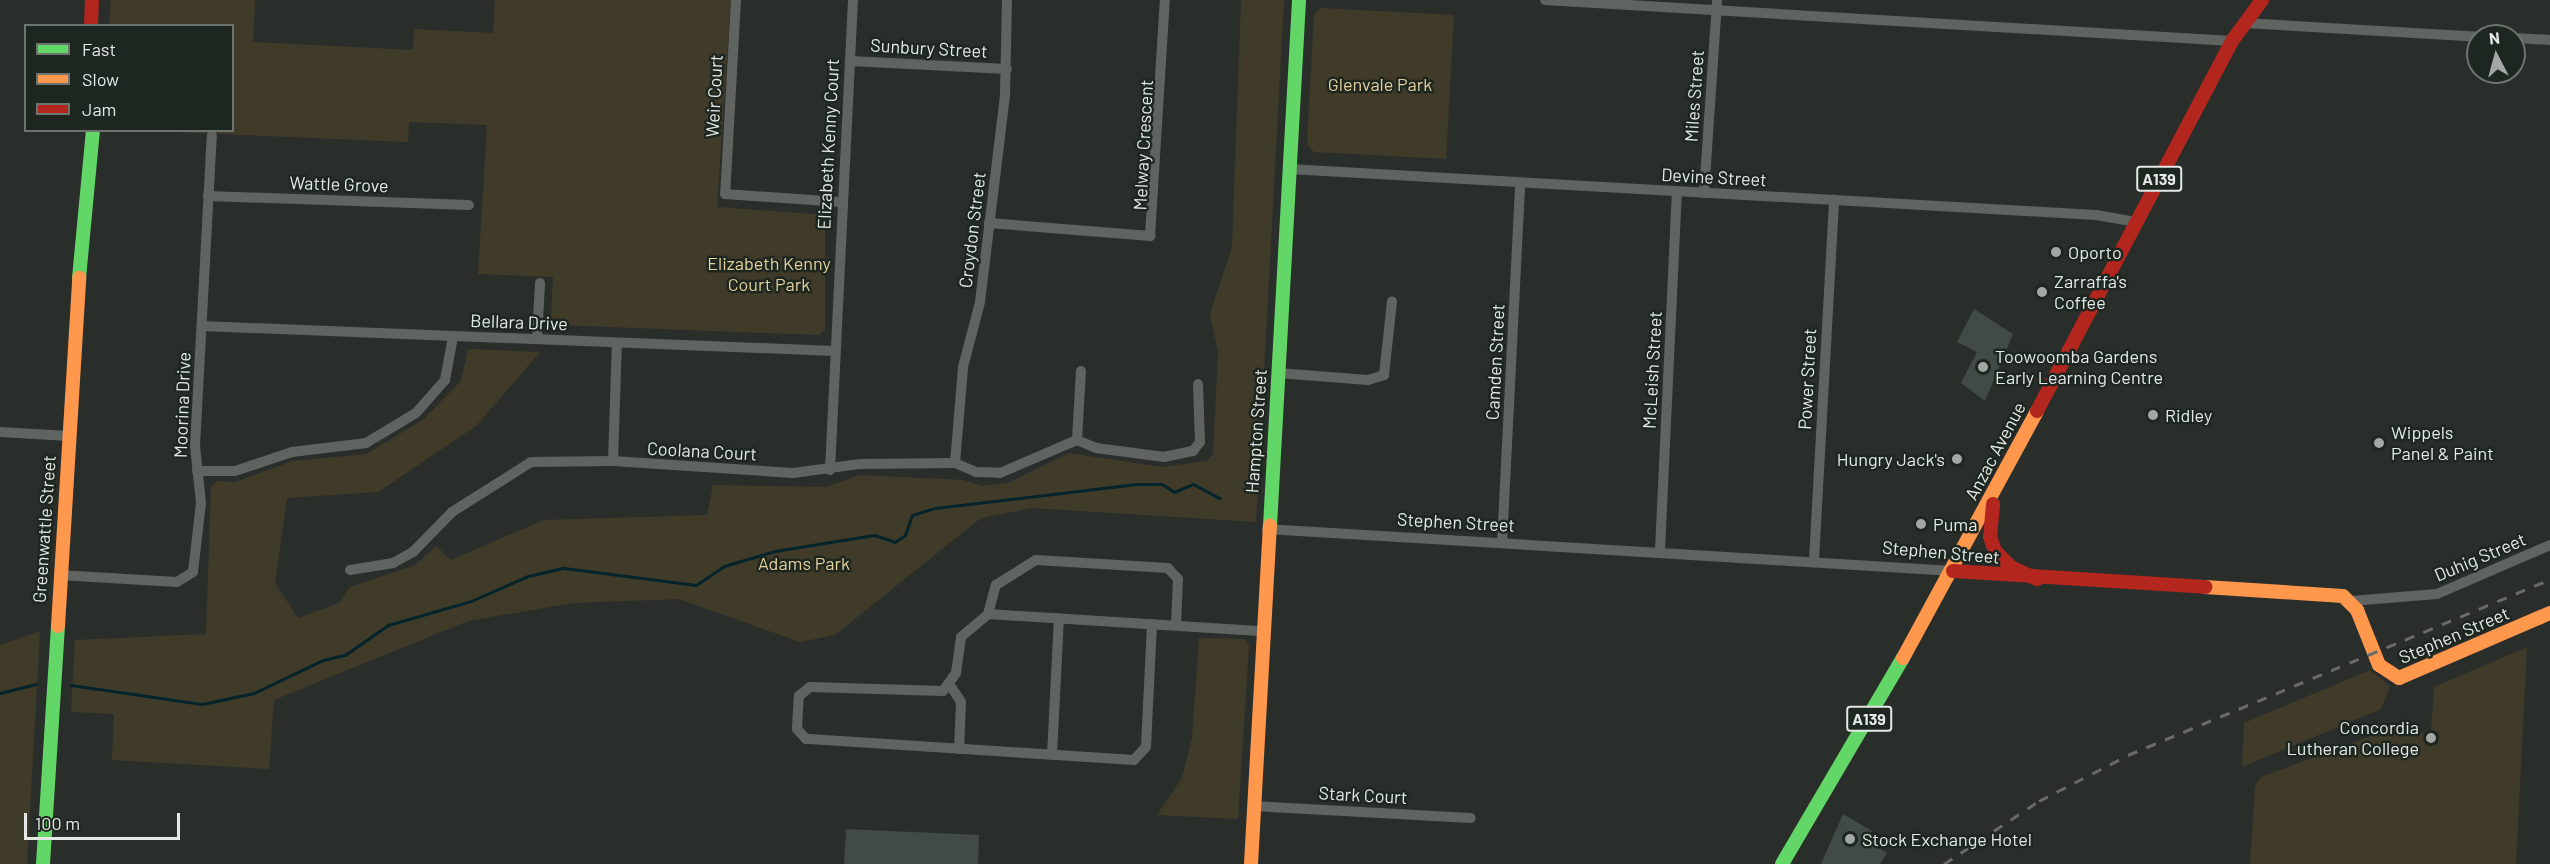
<!DOCTYPE html>
<html>
<head>
<meta charset="utf-8">
<style>
  body { margin:0 }
  #map { position:relative; width:2550px; height:864px; overflow:hidden; background:#2a2e2b; font-family:Barlow,sans-serif }
  div>[style] { position:absolute }
  .green>* { inset:0; background:#403b29 }
  .stream>* { height:3px; margin:-1.5px; padding:0 1.5px; transform-origin:1.5px; border-radius:1.5px; background:#04242b }
  .building>* { inset:0; background:#424a48 }
  .street>* { height:10px; margin:-5px; padding:0 5px; transform-origin:5px; border-radius:5px; background:#606461 }
  .fast>* { height:14px; margin:-7px; padding:0 7px; transform-origin:7px; border-radius:7px; background:#63d668 }
  .slow>* { height:14px; margin:-7px; padding:0 7px; transform-origin:7px; border-radius:7px; background:#ff974d }
  .jam>* { height:14px; margin:-7px; padding:0 7px; transform-origin:7px; border-radius:7px; background:#b3261e }
  .rail>* { height:3px; margin-top:-1.5px; transform-origin:0; background:repeating-linear-gradient(90deg,#686a68 0 10px,transparent 0 20px) }
  .dots>* { width:16px; height:16px; translate:-50% -50%; box-sizing:border-box; border:3px solid #1e2620; border-radius:50% }
  span { translate:-50% -50%; white-space:nowrap; text-align:center; line-height:1.15; -webkit-text-stroke:5px #1e2620; paint-order:stroke }
  .shield-label span { padding:2px 4px; background:#1e2620; border:2px solid; border-radius:4px; -webkit-text-stroke-width:0 }
  .shield-label { font-size:16px; color:#e4e9e5; font-weight:700 }
  .street-label { font-size:18px; color:#e4e9e5 }
  .park-label { font-size:18px; color:#e3d09a }
  .poi-label { font-size:18px; color:#e4e9e5 }
  .left { translate:0 -50%; text-align:left }
  .right { translate:-100% -50%; text-align:right }
  .legend { position:absolute; left:24px; top:24px; width:210px; height:108px; box-sizing:border-box; background:#1e2620; border:2px solid #6d746f; margin:0; padding:8px 10px; list-style:none; font-size:18px; color:#e4e9e5 }
  .legend li { display:flex; align-items:center; gap:12px; height:30px }
  .legend b { width:30px; border:2px solid #6d746f }
  .north { position:absolute; left:2466px; top:24px; width:60px; height:60px; box-sizing:border-box; background:#1e2620; border:2px solid #6d746f; border-radius:50%; rotate:354deg; font-size:16px; font-weight:700; line-height:24px; text-align:center; color:#e4e9e5 }
  .north::after { content:''; display:block; margin:auto; width:21px; height:27px; background:#a3a8a4; clip-path:polygon(50% 0,100% 100%,50% 72%,0 100%) }
  .scale { position:absolute; left:24px; top:813px; width:156px; height:27px; box-sizing:border-box; border:3px solid #e4e9e5; border-top:0; padding-left:8px; font-size:18px; line-height:21px; white-space:nowrap; color:#e4e9e5; -webkit-text-stroke:4px #1e2620; paint-order:stroke }
</style>
</head>
<body>
<div id="map">
  <div class="green">
    <i style="clip-path:polygon(111px 0,255px 0,253px 42px,413px 50px,414px 29px,493px 33px,495px 0,731px 0,717px 207px,825px 215px,825px 329px,819px 335px,558px 325px,551px 317px,553px 277px,478px 274px,487px 125px,409px 122px,408px 142px,152px 131px,232px 130px,232px 26px,109px 26px)"></i>
    <i style="clip-path:polygon(1241px 0,1284px 0,1256px 522px,1032px 508px,981px 518px,835px 635px,800px 642px,679px 599px,574px 603px,468px 621px,274px 700px,269px 769px,112px 760px,114px 714px,71px 712px,75px 640px,206px 634px,211px 487px,217px 481px,235px 482px,293px 461px,367px 454px,424px 419px,461px 381px,468px 349px,540px 352px,476px 426px,378px 492px,287px 498px,275px 583px,298px 618px,339px 603px,350px 587px,415px 565px,436px 546px,451px 560px,544px 520px,707px 515px,713px 485px,826px 487px,860px 475px,963px 480px,982px 486px,1008px 483px,1069px 453px,1162px 467px,1207px 461px,1213px 454px,1218px 353px,1210px 313px,1232px 247px)"></i>
    <i style="clip-path:polygon(1321px 8px,1454px 15px,1446px 159px,1314px 152px,1307px 144px,1314px 14px)"></i>
    <i style="clip-path:polygon(40px 631px,27px 864px,0 864px,0 645px)"></i>
    <i style="clip-path:polygon(1199px 638px,1244px 639px,1249px 645px,1238px 819px,1157px 815px,1182px 778px,1192px 738px)"></i>
    <i style="clip-path:polygon(2527px 647px,2516px 864px,2250px 864px,2255px 786px,2261px 777px,2387px 730px,2431px 734px,2434px 687px)"></i>
    <i style="clip-path:polygon(2370px 670px,2390px 686px,2381px 709px,2242px 767px,2244px 723px)"></i>
  </div>
  <div class="stream">
    <i style="left:935px;top:508px;width:203px;rotate:-6.8deg"></i>
    <i style="left:1137px;top:484px;width:25px"></i>
    <i style="left:1162px;top:484px;width:14px;rotate:34deg"></i>
    <i style="left:1174px;top:492px;width:21px;rotate:-23deg"></i>
    <i style="left:1193px;top:484px;width:30px;rotate:28deg"></i>
    <i style="left:71px;top:685px;width:132px;rotate:8.3deg"></i>
    <i style="left:202px;top:704px;width:53px;rotate:-11.9deg"></i>
    <i style="left:254px;top:693px;width:76px;rotate:-25.6deg"></i>
    <i style="left:323px;top:660px;width:23px;rotate:-13deg"></i>
    <i style="left:345px;top:655px;width:52px;rotate:-34.9deg"></i>
    <i style="left:388px;top:625px;width:86px;rotate:-16.1deg"></i>
    <i style="left:471px;top:601px;width:62px;rotate:-23.7deg"></i>
    <i style="left:528px;top:576px;width:37px;rotate:-13deg"></i>
    <i style="left:564px;top:568px;width:133px;rotate:7.3deg"></i>
    <i style="left:696px;top:585px;width:34px;rotate:-34deg"></i>
    <i style="left:724px;top:566px;width:53px;rotate:-16.4deg"></i>
    <i style="left:775px;top:551px;width:100px;rotate:-9.2deg"></i>
    <i style="left:874px;top:535px;width:22px;rotate:18deg"></i>
    <i style="left:895px;top:542px;width:12px;rotate:-35deg"></i>
    <i style="left:905px;top:535px;width:21px;rotate:-71deg"></i>
    <i style="left:912px;top:515px;width:21px;rotate:-17deg"></i>
    <i style="left:0;top:693px;width:37px;rotate:-14deg"></i>
  </div>
  <div class="building">
    <i style="clip-path:polygon(1974px 309px,2013px 334px,1985px 401px,1961px 383px,1977px 352px,1957px 342px)"></i>
    <i style="clip-path:polygon(1843px 814px,1872px 831px,1866px 841px,1887px 853px,1880px 864px,1821px 864px)"></i>
    <i style="clip-path:polygon(846px 829px,979px 835px,978px 864px,844px 864px)"></i>
  </div>
  <div class="street">
    <i style="left:736px;top:0;width:194px;rotate:93.2deg"></i>
    <i style="left:725px;top:194px;width:116px;rotate:3.9deg"></i>
    <i style="left:1545px;top:0;width:688px;rotate:3.42deg"></i>
    <i style="left:2245px;top:23px;width:233px;rotate:3.4deg"></i>
    <i style="left:2514px;top:38px;width:36px;rotate:3deg"></i>
    <i style="left:850px;top:61px;width:157px;rotate:2.9deg"></i>
    <i style="left:1289px;top:169px;width:808px;rotate:3.26deg"></i>
    <i style="left:2096px;top:215px;width:42px;rotate:9.7deg"></i>
    <i style="left:1704px;top:193px;width:193px;rotate:-86.1deg"></i>
    <i style="left:208px;top:196px;width:261px;rotate:2deg"></i>
    <i style="left:989px;top:223px;width:162px;rotate:4.6deg"></i>
    <i style="left:1150px;top:236px;width:236px;rotate:-86.4deg"></i>
    <i style="left:202px;top:326px;width:633px;rotate:2.26deg"></i>
    <i style="left:537px;top:339px;width:56px;rotate:-86.9deg"></i>
    <i style="left:1278px;top:373px;width:90px;rotate:4.4deg"></i>
    <i style="left:1368px;top:380px;width:17px;rotate:-17deg"></i>
    <i style="left:1384px;top:375px;width:74px;rotate:-83.8deg"></i>
    <i style="left:0;top:432px;width:69px;rotate:3.3deg"></i>
    <i style="left:1077px;top:440px;width:21px;rotate:23deg"></i>
    <i style="left:1096px;top:448px;width:69px;rotate:7.5deg"></i>
    <i style="left:1164px;top:457px;width:30px;rotate:-12deg"></i>
    <i style="left:1193px;top:451px;width:11px;rotate:-52deg"></i>
    <i style="left:1200px;top:442px;width:58px;rotate:-92deg"></i>
    <i style="left:1077px;top:440px;width:69px;rotate:-86.7deg"></i>
    <i style="left:613px;top:461px;width:118px;rotate:-88.1deg"></i>
    <i style="left:955px;top:463px;width:96px;rotate:-85.2deg"></i>
    <i style="left:963px;top:367px;width:67px;rotate:-75.3deg"></i>
    <i style="left:980px;top:302px;width:209px;rotate:-83.1deg"></i>
    <i style="left:1005px;top:95px;width:95px;rotate:-88.8deg"></i>
    <i style="left:830px;top:470px;width:471px;rotate:-87.2deg"></i>
    <i style="left:197px;top:471px;width:38px"></i>
    <i style="left:235px;top:471px;width:60px;rotate:-18.4deg"></i>
    <i style="left:292px;top:452px;width:75px;rotate:-6.9deg"></i>
    <i style="left:366px;top:443px;width:58px;rotate:-31deg"></i>
    <i style="left:416px;top:413px;width:44px;rotate:-48.7deg"></i>
    <i style="left:445px;top:380px;width:44px;rotate:-79.5deg"></i>
    <i style="left:1267px;top:529px;width:687px;rotate:3.5deg"></i>
    <i style="left:1502px;top:543px;width:360px;rotate:-87.1deg"></i>
    <i style="left:1660px;top:550px;width:358px;rotate:-87.3deg"></i>
    <i style="left:1814px;top:560px;width:361px;rotate:-86.8deg"></i>
    <i style="left:350px;top:570px;width:44px;rotate:-9.2deg"></i>
    <i style="left:393px;top:563px;width:23px;rotate:-29deg"></i>
    <i style="left:413px;top:552px;width:56px;rotate:-45.7deg"></i>
    <i style="left:452px;top:512px;width:93px;rotate:-32.3deg"></i>
    <i style="left:531px;top:462px;width:82px;rotate:-0.7deg"></i>
    <i style="left:613px;top:461px;width:180px;rotate:3.8deg"></i>
    <i style="left:793px;top:473px;width:68px;rotate:-7.7deg"></i>
    <i style="left:860px;top:464px;width:95px;rotate:-0.6deg"></i>
    <i style="left:955px;top:463px;width:23px;rotate:23deg"></i>
    <i style="left:976px;top:472px;width:24px;rotate:2deg"></i>
    <i style="left:1000px;top:473px;width:84px;rotate:-23.2deg"></i>
    <i style="left:59px;top:575px;width:118px;rotate:3.4deg"></i>
    <i style="left:177px;top:582px;width:19px;rotate:-32deg"></i>
    <i style="left:193px;top:572px;width:69px;rotate:-83.4deg"></i>
    <i style="left:201px;top:503px;width:57px;rotate:-96deg"></i>
    <i style="left:195px;top:446px;width:311px;rotate:-86.9deg"></i>
    <i style="left:2351px;top:601px;width:86px;rotate:-4.7deg"></i>
    <i style="left:2437px;top:594px;width:123px;rotate:-23.4deg"></i>
    <i style="left:988px;top:614px;width:30px;rotate:-75deg"></i>
    <i style="left:996px;top:585px;width:47px;rotate:-32deg"></i>
    <i style="left:1036px;top:560px;width:132px;rotate:3.5deg"></i>
    <i style="left:1168px;top:568px;width:15px;rotate:48deg"></i>
    <i style="left:1178px;top:579px;width:46px;rotate:92.5deg"></i>
    <i style="left:1152px;top:624px;width:123px;rotate:92.8deg"></i>
    <i style="left:1146px;top:747px;width:18px;rotate:133deg"></i>
    <i style="left:1134px;top:760px;width:329px;rotate:-176.3deg"></i>
    <i style="left:806px;top:739px;width:13px;rotate:-132deg"></i>
    <i style="left:797px;top:729px;width:33px;rotate:-87deg"></i>
    <i style="left:799px;top:696px;width:14px;rotate:-39deg"></i>
    <i style="left:810px;top:687px;width:133px;rotate:1.7deg"></i>
    <i style="left:943px;top:691px;width:22px;rotate:-54deg"></i>
    <i style="left:956px;top:673px;width:36px;rotate:-82deg"></i>
    <i style="left:961px;top:637px;width:35px;rotate:-40deg"></i>
    <i style="left:988px;top:614px;width:275px;rotate:3.6deg"></i>
    <i style="left:950px;top:685px;width:20px;rotate:57deg"></i>
    <i style="left:961px;top:702px;width:47px;rotate:92.4deg"></i>
    <i style="left:1052px;top:755px;width:137px;rotate:-87.1deg"></i>
    <i style="left:1254px;top:806px;width:217px;rotate:3.2deg"></i>
  </div>
  <div class="fast">
    <i style="left:79px;top:278px;width:149px;rotate:-84.6deg"></i>
    <i style="left:1270px;top:526px;width:527px;rotate:-86.84deg"></i>
    <i style="left:43px;top:864px;width:238px;rotate:-86.4deg"></i>
    <i style="left:1782px;top:864px;width:239px;rotate:-59.6deg"></i>
  </div>
  <div class="slow">
    <i style="left:2205px;top:587px;width:138px;rotate:3.7deg"></i>
    <i style="left:2343px;top:596px;width:20px;rotate:45deg"></i>
    <i style="left:2357px;top:610px;width:59px;rotate:68.2deg"></i>
    <i style="left:2379px;top:665px;width:24px;rotate:33deg"></i>
    <i style="left:2399px;top:678px;width:164px;rotate:-23.3deg"></i>
    <i style="left:58px;top:626px;width:349px;rotate:-86.5deg"></i>
    <i style="left:1903px;top:658px;width:281px;rotate:-61.5deg"></i>
    <i style="left:1251px;top:864px;width:339px;rotate:-86.8deg"></i>
  </div>
  <div class="jam">
    <i style="left:91px;top:26px;width:26px;rotate:-88deg"></i>
    <i style="left:2037px;top:411px;width:418px;rotate:-62.2deg"></i>
    <i style="left:2232px;top:41px;width:51px;rotate:-53.8deg"></i>
    <i style="left:1993px;top:504px;width:33px;rotate:95deg"></i>
    <i style="left:1990px;top:537px;width:15px;rotate:70deg"></i>
    <i style="left:1995px;top:551px;width:23px;rotate:45deg"></i>
    <i style="left:2011px;top:567px;width:29px;rotate:25deg"></i>
    <i style="left:1953px;top:571px;width:253px;rotate:3.6deg"></i>
  </div>
  <div class="rail">
    <i style="left:1944px;top:864px;width:114px;rotate:-33.6deg"></i>
    <i style="left:2039px;top:801px;width:100px;rotate:-27.3deg"></i>
    <i style="left:2128px;top:755px;width:457px;rotate:-22.6deg"></i>
  </div>
  <div class="dots">
    <i style="left:2056px;top:252px;background:#a3a8a4"></i>
    <i style="left:2042px;top:292px;background:#a3a8a4"></i>
    <i style="left:1983px;top:367px;background:#a3a8a4"></i>
    <i style="left:2153px;top:415px;background:#a3a8a4"></i>
    <i style="left:2379px;top:443px;background:#a3a8a4"></i>
    <i style="left:1957px;top:459px;background:#a3a8a4"></i>
    <i style="left:1921px;top:524px;background:#a3a8a4"></i>
    <i style="left:2431px;top:738px;background:#a3a8a4"></i>
    <i style="left:1850px;top:839px;background:#a3a8a4"></i>
  </div>
  <div class="shield-label">
    <span style="left:2159px;top:179px">A139</span>
    <span style="left:1869px;top:719px">A139</span>
  </div>
  <div class="street-label">
    <span style="left:929px;top:48px;rotate:3deg">Sunbury Street</span>
    <span style="left:714px;top:96px;rotate:-87deg">Weir Court</span>
    <span style="left:1694px;top:96px;rotate:-86deg">Miles Street</span>
    <span style="left:828px;top:144px;rotate:-87deg">Elizabeth Kenny Court</span>
    <span style="left:1143px;top:145px;rotate:-87deg">Melway Crescent</span>
    <span style="left:1714px;top:177px;rotate:3deg">Devine Street</span>
    <span style="left:339px;top:184px;rotate:2deg">Wattle Grove</span>
    <span style="left:972px;top:230px;rotate:-83deg">Croydon Street</span>
    <span style="left:519px;top:322px;rotate:2deg">Bellara Drive</span>
    <span style="left:1495px;top:362px;rotate:-87deg">Camden Street</span>
    <span style="left:1652px;top:370px;rotate:-87deg">McLeish Street</span>
    <span style="left:1807px;top:379px;rotate:-87deg">Power Street</span>
    <span style="left:182px;top:405px;rotate:-88deg">Moorina Drive</span>
    <span style="left:1256px;top:431px;rotate:-86deg">Hampton Street</span>
    <span style="left:702px;top:451px;rotate:3deg">Coolana Court</span>
    <span style="left:1995px;top:451px;rotate:-62deg">Anzac Avenue</span>
    <span style="left:1456px;top:522px;rotate:3deg">Stephen Street</span>
    <span style="left:44px;top:529px;rotate:-86deg">Greenwattle Street</span>
    <span style="left:1941px;top:552px;rotate:5deg">Stephen Street</span>
    <span style="left:2480px;top:557px;rotate:-23deg">Duhig Street</span>
    <span style="left:2454px;top:635px;rotate:-23deg">Stephen Street</span>
    <span style="left:1363px;top:795px;rotate:3deg">Stark Court</span>
  </div>
  <div class="park-label">
    <span style="left:1380px;top:84px">Glenvale Park</span>
    <span style="left:769px;top:274px">Elizabeth Kenny<br>Court Park</span>
    <span style="left:804px;top:563px">Adams Park</span>
  </div>
  <div class="poi-label">
    <span class="left" style="left:2068px;top:252px">Oporto</span>
    <span class="left" style="left:2054px;top:292px">Zarraffa's<br>Coffee</span>
    <span class="left" style="left:1995px;top:367px">Toowoomba Gardens<br>Early Learning Centre</span>
    <span class="left" style="left:2165px;top:415px">Ridley</span>
    <span class="left" style="left:2391px;top:443px">Wippels<br>Panel &amp; Paint</span>
    <span class="right" style="left:1945px;top:459px">Hungry Jack's</span>
    <span class="left" style="left:1933px;top:524px">Puma</span>
    <span class="right" style="left:2419px;top:738px">Concordia<br>Lutheran College</span>
    <span class="left" style="left:1862px;top:839px">Stock Exchange Hotel</span>
  </div>
  <ul class="legend">
  <li><b style="height:8px;background:#63d668"></b>Fast</li>
  <li><b style="height:8px;background:#ff974d"></b>Slow</li>
  <li><b style="height:8px;background:#b3261e"></b>Jam</li>
  </ul>
  <div class="north">N</div>
  <div class="scale">100 m</div>
</div>
</body>
</html>
